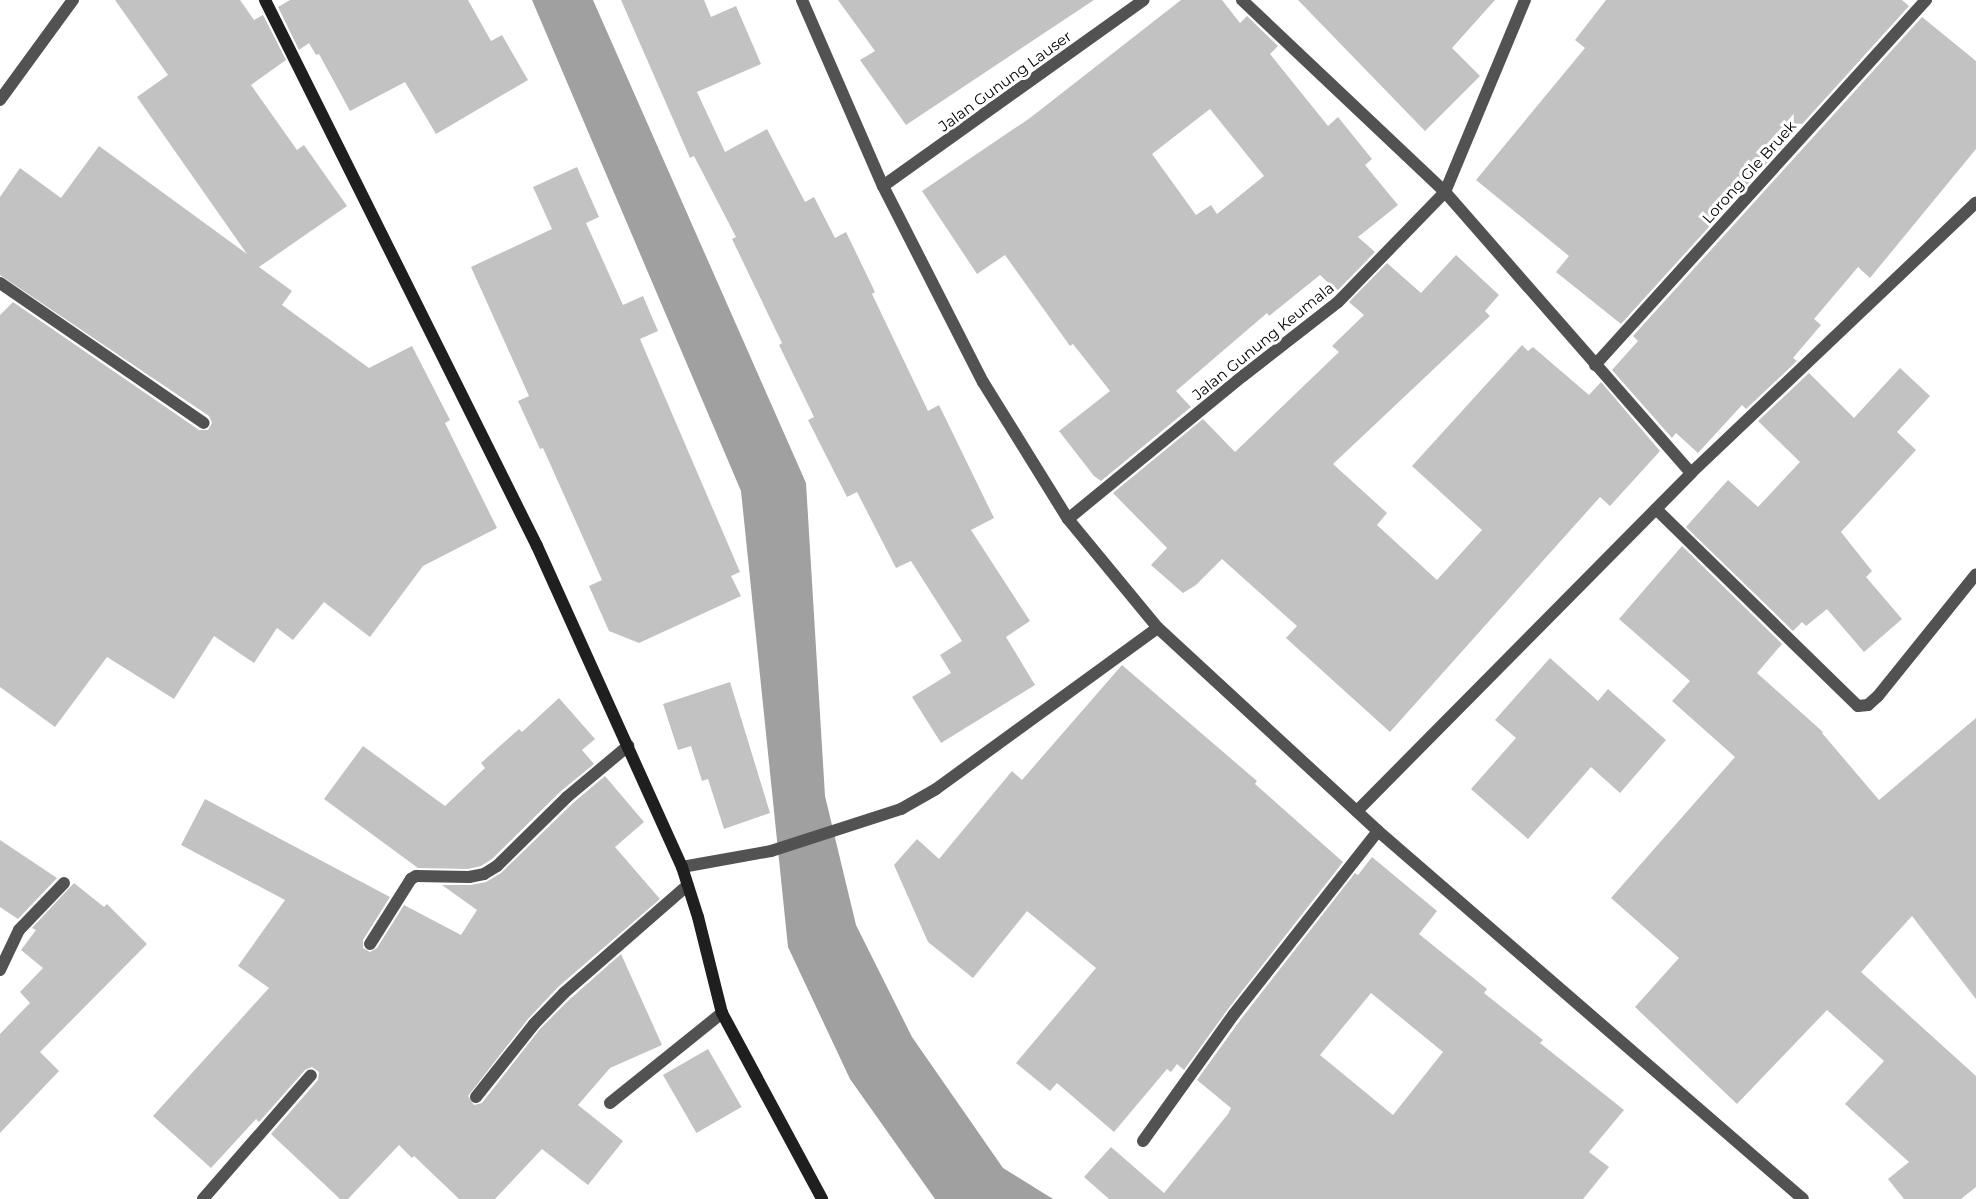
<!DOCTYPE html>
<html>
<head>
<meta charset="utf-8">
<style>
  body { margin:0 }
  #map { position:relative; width:1976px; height:1199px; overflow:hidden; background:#fff; font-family:Montserrat,sans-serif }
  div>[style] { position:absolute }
  .water>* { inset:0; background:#a0a0a0 }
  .building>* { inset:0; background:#c2c2c2; transform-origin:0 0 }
  .street>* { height:12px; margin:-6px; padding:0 6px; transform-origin:6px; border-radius:6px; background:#525252 }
  .secondary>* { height:12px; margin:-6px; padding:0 6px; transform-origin:6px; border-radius:6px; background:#1f1f1f }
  span { translate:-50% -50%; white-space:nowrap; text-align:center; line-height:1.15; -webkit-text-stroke:6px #fff; paint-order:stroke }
  .street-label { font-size:15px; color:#000 }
</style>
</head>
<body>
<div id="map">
  <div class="water">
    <i style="clip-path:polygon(532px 0,593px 0,806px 483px,825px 796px,856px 925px,912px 1037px,1003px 1168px,1053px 1199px,935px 1199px,850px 1079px,788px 947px,741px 491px)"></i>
  </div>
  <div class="building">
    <i style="clip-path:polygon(115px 0,240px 0,254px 20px,263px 15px,286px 60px,251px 85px,297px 150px,304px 145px,347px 206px,259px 267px,292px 291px,282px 305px,369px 368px,412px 346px,450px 420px,445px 423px,497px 528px,423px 566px,370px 637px,324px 602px,293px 640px,277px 628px,254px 663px,214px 636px,174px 699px,107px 657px,55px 727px,0 687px,0 315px,13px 302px,199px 430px,208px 430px,212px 423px,209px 416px,0 275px,0 197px,20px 168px,61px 198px,99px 146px,247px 254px,137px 97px,168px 75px)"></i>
    <i style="clip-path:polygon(290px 0,468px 0,491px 41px,502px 35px,528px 80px,436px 134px,405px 82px,350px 111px,319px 54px,316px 55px,309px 43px,299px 50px,278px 7px)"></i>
    <i style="clip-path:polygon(621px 0,704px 0,711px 17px,736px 6px,761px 64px,697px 92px,725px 152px,767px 129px,805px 202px,814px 197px,835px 238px,846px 232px,875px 292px,872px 294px,928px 411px,939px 405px,994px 518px,971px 530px,1030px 621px,1006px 637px,1035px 685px,941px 743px,912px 697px,951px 673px,940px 655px,962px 641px,911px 561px,896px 568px,857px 492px,847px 497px,808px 420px,814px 417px,779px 345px,782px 343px,732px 239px,736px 237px,694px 156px,690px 158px)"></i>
    <i style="clip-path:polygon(838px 0,1094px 0,906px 125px,860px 60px,875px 51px)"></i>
    <i style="clip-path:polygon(evenodd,1181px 0,1222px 0,1240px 23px,1247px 16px,1278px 46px,1270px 54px,1328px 126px,1338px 117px,1372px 159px,1365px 165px,1398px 205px,1358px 237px,1375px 252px,1337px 291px,1320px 275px,1269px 316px,1267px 313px,1176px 391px,1191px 407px,1101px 481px,1094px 476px,1059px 431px,1110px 391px,1073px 344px,1070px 346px,1005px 255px,977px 274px,922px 191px,1030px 118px,1181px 0,1210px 109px,1264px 176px,1217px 214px,1211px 205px,1196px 215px,1152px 154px,1210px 109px)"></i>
    <i style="clip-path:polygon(1298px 0,1495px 0,1452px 48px,1480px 76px,1425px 131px)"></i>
    <i style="clip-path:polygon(1606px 0,1902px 0,1909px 6px,1621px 324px,1556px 272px,1569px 256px,1476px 180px,1585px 48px,1575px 40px)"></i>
    <i style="clip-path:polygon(1922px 17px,1976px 61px,1976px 149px,1870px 278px,1858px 267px,1814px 319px,1821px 325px,1793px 358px,1797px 361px,1746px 409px,1742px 405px,1698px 453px,1676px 433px,1672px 438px,1612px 370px,1638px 341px,1633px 336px)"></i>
    <i style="clip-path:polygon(577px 167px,599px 217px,586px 223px,623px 305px,643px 296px,658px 331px,640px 339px,740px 572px,731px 576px,741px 596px,639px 643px,609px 631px,589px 586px,602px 580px,543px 448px,540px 449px,518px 401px,529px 396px,471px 267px,552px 229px,533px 187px)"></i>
    <i style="clip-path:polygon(1456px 255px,1499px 295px,1485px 311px,1490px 316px,1333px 464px,1387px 513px,1377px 525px,1437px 580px,1482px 530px,1412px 466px,1522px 345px,1528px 351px,1533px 347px,1589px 395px,1601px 382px,1660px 451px,1610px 506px,1600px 497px,1390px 732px,1286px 638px,1297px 626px,1222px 559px,1196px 585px,1183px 593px,1151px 565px,1167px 548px,1113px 493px,1203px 419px,1235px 452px,1339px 352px,1332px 346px,1364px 315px,1349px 302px,1387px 263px,1421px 293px)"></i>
    <i style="clip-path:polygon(1900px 368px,1930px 396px,1897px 432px,1916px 450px,1841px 532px,1872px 571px,1866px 577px,1902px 619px,1864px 652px,1827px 609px,1806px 626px,1802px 622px,1793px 631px,1686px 527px,1728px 480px,1758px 507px,1800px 462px,1758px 421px,1809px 373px,1854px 418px)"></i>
    <i style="clip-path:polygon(1682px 546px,1782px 644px,1757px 673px,1823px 732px,1822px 733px,1879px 800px,1976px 718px,1976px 999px,1912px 916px,1861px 972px,1976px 1076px,1976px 1187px,1961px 1199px,1904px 1199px,1888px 1179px,1909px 1162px,1845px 1104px,1884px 1061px,1827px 1010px,1737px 1104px,1635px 1007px,1679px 958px,1611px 898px,1735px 757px,1672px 701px,1690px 681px,1619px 619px)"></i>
    <i style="clip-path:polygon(1550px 658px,1598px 701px,1608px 689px,1666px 740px,1620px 793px,1591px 767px,1528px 839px,1471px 789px,1516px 738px,1495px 720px)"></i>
    <i style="clip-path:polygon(1122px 665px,1257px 781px,1255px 784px,1343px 862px,1228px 1009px,1184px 1070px,1177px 1064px,1171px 1072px,1167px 1069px,1114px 1132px,1057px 1083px,1050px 1091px,1016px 1063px,1096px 968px,1027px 911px,973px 978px,928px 942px,894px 865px,917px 839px,939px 859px,1012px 771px,1022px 780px)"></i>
    <i style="clip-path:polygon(730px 682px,770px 813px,724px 829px,708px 779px,702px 781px,691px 746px,678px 750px,663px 704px)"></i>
    <i style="clip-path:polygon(559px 698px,595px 739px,582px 750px,594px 764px,561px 791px,492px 859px,481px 866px,468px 869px,418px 868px,324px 799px,363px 746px,445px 806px,485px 768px,481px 763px,519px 729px,522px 732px)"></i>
    <i style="clip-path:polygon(605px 776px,644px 822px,615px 847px,660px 899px,558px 987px,528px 1019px,468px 1096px,474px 1105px,482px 1103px,540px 1029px,570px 999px,621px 954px,662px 1045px,610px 1068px,578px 1105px,623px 1141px,588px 1185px,542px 1149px,495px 1199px,459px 1199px,414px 1156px,412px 1158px,399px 1145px,348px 1199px,340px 1199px,271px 1134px,318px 1080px,319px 1072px,312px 1067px,305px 1070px,259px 1122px,256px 1119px,211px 1168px,153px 1116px,269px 988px,238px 966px,285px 900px,181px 845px,205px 799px,390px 897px,363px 940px,363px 948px,370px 952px,377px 948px,404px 905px,461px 935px,477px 910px,442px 885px,471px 885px,486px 882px,501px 873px,573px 803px)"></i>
    <i style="clip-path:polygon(0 840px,57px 878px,18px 919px,0 907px)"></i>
    <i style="clip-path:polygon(evenodd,1372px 857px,1437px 911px,1419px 934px,1487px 989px,1484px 993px,1543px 1040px,1540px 1043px,1624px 1110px,1589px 1152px,1609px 1167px,1583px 1199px,1109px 1199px,1084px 1177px,1111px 1147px,1164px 1193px,1228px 1114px,1231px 1108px,1197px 1080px,1241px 1019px,1355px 873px,1358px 875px,1372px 857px,1371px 993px,1443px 1052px,1393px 1115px,1320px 1055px,1371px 993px)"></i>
    <i style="clip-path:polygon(74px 883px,104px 907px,107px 904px,147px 944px,40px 1052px,59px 1071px,0 1133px,0 1034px,30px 1003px,20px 992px,43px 968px,21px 950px,36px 930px,32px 928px)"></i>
    <i style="left:708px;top:1049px;width:67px;height:52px;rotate:60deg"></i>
  </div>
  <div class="street">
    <i style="left:802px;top:0;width:203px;rotate:66.5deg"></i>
    <i style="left:883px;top:186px;width:220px;rotate:63deg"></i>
    <i style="left:983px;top:382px;width:161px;rotate:58.2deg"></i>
    <i style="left:1068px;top:519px;width:141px;rotate:50.5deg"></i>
    <i style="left:1158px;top:628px;width:299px;rotate:42.7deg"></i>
    <i style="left:1378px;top:831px;width:562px;rotate:40.89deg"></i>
    <i style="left:1242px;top:0;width:279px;rotate:43.4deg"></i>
    <i style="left:1445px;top:192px;width:373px;rotate:48.8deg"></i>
    <i style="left:0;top:100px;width:124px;rotate:-53.9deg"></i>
    <i style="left:883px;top:186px;width:320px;rotate:-35.5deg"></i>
    <i style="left:0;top:283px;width:247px;rotate:34.5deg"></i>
    <i style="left:1595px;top:365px;width:493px;rotate:-47.8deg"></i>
    <i style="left:1656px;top:509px;width:282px;rotate:44.3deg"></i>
    <i style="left:1858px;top:706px;width:10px;rotate:-6deg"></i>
    <i style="left:1868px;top:705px;width:13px;rotate:-42deg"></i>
    <i style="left:1878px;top:696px;width:156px;rotate:-51.2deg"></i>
    <i style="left:1068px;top:519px;width:226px;rotate:-39.3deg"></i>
    <i style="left:1243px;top:376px;width:120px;rotate:-37.9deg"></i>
    <i style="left:1338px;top:302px;width:153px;rotate:-45.8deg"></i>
    <i style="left:1445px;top:192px;width:208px;rotate:-67.4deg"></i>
    <i style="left:1357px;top:811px;width:475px;rotate:-45.3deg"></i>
    <i style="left:1691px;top:473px;width:393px;rotate:-43.5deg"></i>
    <i style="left:682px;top:867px;width:90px;rotate:-10.2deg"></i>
    <i style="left:771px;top:851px;width:137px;rotate:-17.9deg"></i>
    <i style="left:901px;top:809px;width:40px;rotate:-29.7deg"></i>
    <i style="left:936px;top:789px;width:274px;rotate:-36deg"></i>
    <i style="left:370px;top:944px;width:77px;rotate:-57.8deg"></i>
    <i style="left:411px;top:879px;width:6px;rotate:-31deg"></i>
    <i style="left:416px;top:876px;width:53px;rotate:1.1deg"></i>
    <i style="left:469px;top:877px;width:15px;rotate:-11deg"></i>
    <i style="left:484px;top:874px;width:15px;rotate:-32deg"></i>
    <i style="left:497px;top:866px;width:98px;rotate:-44.6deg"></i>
    <i style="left:567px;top:797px;width:80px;rotate:-39.9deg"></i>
    <i style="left:0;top:970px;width:44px;rotate:-64.6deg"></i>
    <i style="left:19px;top:930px;width:65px;rotate:-46.2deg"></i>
    <i style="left:476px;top:1097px;width:93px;rotate:-51.5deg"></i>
    <i style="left:534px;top:1024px;width:43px;rotate:-45.9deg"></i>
    <i style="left:564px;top:993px;width:164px;rotate:-41.1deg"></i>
    <i style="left:610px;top:1103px;width:144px;rotate:-38.8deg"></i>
    <i style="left:1143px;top:1141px;width:156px;rotate:-54.4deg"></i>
    <i style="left:1234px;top:1014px;width:233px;rotate:-51.8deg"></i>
    <i style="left:203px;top:1199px;width:164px;rotate:-48.9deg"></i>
  </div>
  <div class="secondary">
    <i style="left:265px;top:0;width:610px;rotate:63.52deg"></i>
    <i style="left:537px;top:546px;width:352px;rotate:65.7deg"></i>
    <i style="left:682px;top:867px;width:52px;rotate:72.3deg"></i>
    <i style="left:698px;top:917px;width:99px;rotate:76deg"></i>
    <i style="left:722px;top:1013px;width:211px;rotate:61.7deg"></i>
  </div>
  <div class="street-label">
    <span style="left:1005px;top:81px;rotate:-36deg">Jalan Gunung Lauser</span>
    <span style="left:1749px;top:172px;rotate:-48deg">Lorong Gle Bruek</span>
    <span style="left:1263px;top:341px;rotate:-39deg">Jalan Gunung Keumala</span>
  </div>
</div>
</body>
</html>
